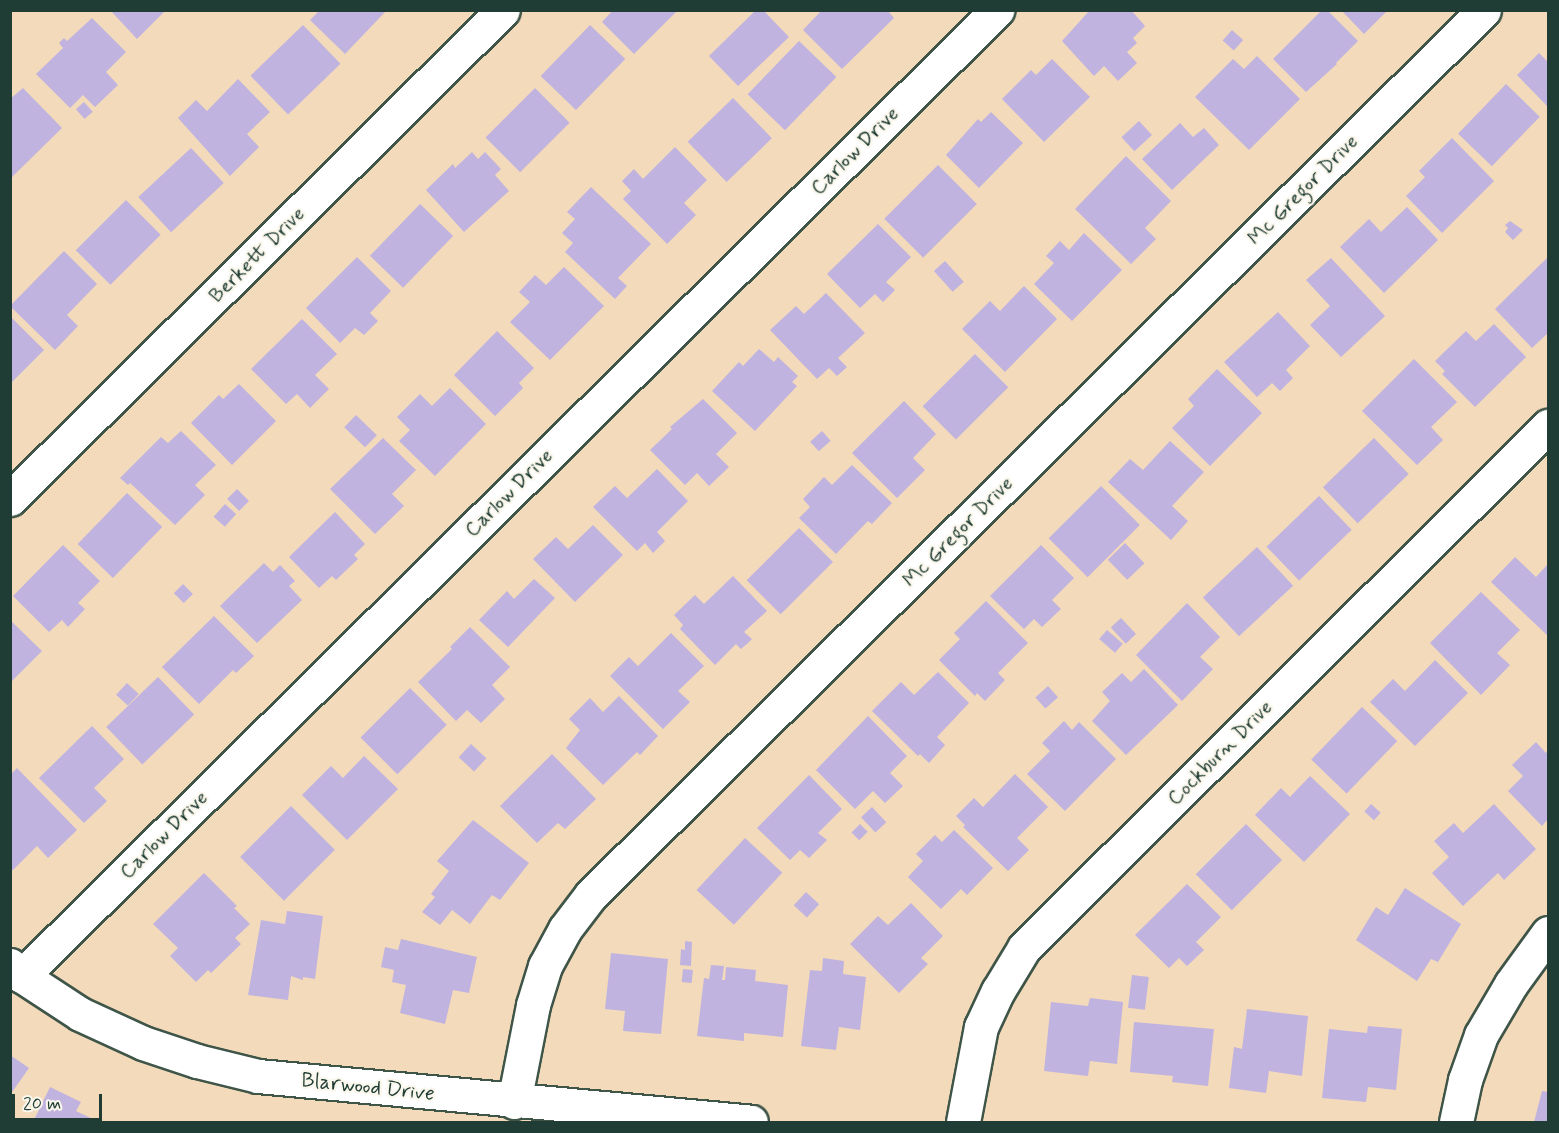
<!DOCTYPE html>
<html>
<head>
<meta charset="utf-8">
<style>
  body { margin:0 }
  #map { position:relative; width:1559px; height:1133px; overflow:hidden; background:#f2daba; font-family:Mynerve,sans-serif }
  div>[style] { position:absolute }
  .building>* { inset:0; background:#c1b3df; transform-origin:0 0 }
  .roads { filter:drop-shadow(2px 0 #3f5548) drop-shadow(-2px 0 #3f5548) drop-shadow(0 2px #3f5548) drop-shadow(0 -2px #3f5548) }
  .minor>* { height:33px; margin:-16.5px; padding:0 16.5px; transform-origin:16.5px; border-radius:16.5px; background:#fff }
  span { translate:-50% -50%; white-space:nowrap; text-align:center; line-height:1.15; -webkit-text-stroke:4.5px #fbf7ec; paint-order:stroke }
  .street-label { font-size:21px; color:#1f3d34 }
  .frame { position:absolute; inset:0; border:12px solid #1f3d34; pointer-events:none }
  .scale { position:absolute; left:12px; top:1094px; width:90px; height:27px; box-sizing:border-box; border:3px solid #1f3d34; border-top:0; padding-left:8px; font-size:18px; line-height:21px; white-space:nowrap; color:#1f3d34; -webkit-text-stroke:4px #fbf7ec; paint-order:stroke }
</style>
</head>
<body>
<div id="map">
  <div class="building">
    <i style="clip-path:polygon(110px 10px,166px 10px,137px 39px)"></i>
    <i style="clip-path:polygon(320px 10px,387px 10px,345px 54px,310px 20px)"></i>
    <i style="clip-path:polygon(613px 10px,678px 10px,634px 54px,602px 22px)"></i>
    <i style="clip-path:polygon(756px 10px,763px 10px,789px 37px,738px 86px,709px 56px)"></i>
    <i style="clip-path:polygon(822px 10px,887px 10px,894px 18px,842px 69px,803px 30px)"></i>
    <i style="clip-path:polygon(1090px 10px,1131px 10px,1145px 26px,1133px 38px,1137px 43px,1127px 52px,1137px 63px,1118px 81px,1104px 66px,1094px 76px,1062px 41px)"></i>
    <i style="clip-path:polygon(1322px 10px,1327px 10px,1358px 41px,1336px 63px,1337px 64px,1306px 92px,1273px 59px)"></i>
    <i style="clip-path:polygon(1341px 10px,1388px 10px,1364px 34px)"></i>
    <i style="clip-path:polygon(92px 18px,126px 52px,106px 72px,118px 85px,95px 107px,83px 95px,70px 108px,36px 74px,63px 48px,59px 43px,64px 38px,67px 41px)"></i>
    <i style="left:303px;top:25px;width:54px;height:73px;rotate:46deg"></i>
    <i style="left:590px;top:25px;width:49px;height:71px;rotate:44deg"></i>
    <i style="left:1232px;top:30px;width:15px;height:14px;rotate:42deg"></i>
    <i style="left:799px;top:41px;width:52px;height:74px;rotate:44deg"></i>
    <i style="clip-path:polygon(1539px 53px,1548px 62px,1548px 107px,1517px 75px)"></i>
    <i style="clip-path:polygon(1257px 56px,1300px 99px,1249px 150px,1195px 97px,1233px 59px,1244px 69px)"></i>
    <i style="clip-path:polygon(1052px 59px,1090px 97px,1044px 142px,1002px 99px,1031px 70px,1036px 75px)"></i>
    <i style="clip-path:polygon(238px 79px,270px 112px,247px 134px,259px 147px,230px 176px,178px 118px,196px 100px,207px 111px)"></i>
    <i style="left:1506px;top:84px;width:47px;height:69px;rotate:44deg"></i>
    <i style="clip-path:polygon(23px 88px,62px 128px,10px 179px,10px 99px)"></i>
    <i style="left:535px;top:88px;width:49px;height:70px;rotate:45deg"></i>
    <i style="left:733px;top:98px;width:56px;height:63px;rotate:46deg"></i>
    <i style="left:84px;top:102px;width:13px;height:11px;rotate:48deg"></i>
    <i style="clip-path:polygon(991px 112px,1023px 143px,979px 188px,946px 155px,978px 119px,981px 122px)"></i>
    <i style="left:1139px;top:121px;width:19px;height:24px;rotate:47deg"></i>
    <i style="clip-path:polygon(1180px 123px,1193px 137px,1204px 128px,1219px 145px,1172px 190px,1142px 159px)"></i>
    <i style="clip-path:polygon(1452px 138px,1494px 181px,1442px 233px,1406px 196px,1425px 177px,1419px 171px)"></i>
    <i style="clip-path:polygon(675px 147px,707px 180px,684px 203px,696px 215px,667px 244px,623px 199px,631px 191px,622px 181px,634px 169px,643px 179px)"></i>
    <i style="left:191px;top:148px;width:48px;height:72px;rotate:47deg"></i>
    <i style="clip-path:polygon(472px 152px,478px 159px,485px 152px,501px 169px,495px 175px,509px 191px,464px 232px,426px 190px,453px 164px,455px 168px)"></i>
    <i style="clip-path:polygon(1126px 156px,1171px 201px,1145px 228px,1156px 239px,1131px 264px,1075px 209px)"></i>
    <i style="left:938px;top:165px;width:55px;height:76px;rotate:45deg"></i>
    <i style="clip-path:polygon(591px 187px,651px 244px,618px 278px,627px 286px,615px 299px,565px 252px,573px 243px,562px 233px,575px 219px,567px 212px)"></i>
    <i style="left:126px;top:200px;width:49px;height:71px;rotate:45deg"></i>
    <i style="left:420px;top:204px;width:46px;height:72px;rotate:44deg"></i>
    <i style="clip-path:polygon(1407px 207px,1438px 240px,1384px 293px,1340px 247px,1369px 219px,1381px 232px)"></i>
    <i style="clip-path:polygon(1510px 221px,1523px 230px,1513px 240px,1505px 232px,1508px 228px,1505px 225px)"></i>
    <i style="clip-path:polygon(878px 224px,911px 257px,886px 282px,895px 290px,883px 302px,875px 294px,860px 308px,827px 274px)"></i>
    <i style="clip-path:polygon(1084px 233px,1122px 270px,1072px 321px,1034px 284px,1054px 263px,1046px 256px,1060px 241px,1069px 250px)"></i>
    <i style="clip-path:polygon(64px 251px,97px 284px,67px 315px,78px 326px,55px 350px,10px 306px)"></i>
    <i style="clip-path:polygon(357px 257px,391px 291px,370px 313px,378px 321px,364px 335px,355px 328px,340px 343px,306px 308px)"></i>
    <i style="clip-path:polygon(1548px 257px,1548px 333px,1532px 348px,1495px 309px)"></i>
    <i style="clip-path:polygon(1331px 258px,1385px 316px,1341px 357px,1310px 325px,1330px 306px,1306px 280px)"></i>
    <i style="left:945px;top:261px;width:28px;height:15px;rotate:48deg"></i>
    <i style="clip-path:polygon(564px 267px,604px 306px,550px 360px,510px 322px,530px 302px,519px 292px,535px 275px,546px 285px)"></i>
    <i style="clip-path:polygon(1024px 286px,1057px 319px,1005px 372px,962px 329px,990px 301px,1000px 311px)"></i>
    <i style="clip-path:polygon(826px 293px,865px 333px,838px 358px,847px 367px,837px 376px,829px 368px,817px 379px,770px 330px,796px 306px,804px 314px)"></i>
    <i style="clip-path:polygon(1278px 312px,1310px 346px,1286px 370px,1293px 378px,1280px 391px,1272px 383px,1257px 397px,1224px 362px)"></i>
    <i style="clip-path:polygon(10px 316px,44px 350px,10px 384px)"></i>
    <i style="clip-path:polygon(302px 319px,337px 354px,315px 375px,329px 389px,310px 408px,297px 394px,286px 404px,251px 369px)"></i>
    <i style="clip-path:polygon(1494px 324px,1526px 357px,1475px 407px,1442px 374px,1445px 371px,1435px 361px,1466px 331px,1476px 341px)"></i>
    <i style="clip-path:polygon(497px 331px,534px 368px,519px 383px,523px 388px,495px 416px,454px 375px)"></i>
    <i style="clip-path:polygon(759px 349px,774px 362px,778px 357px,798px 376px,792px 382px,797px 386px,755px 431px,712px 391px,739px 362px,743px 366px)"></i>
    <i style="left:975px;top:354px;width:47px;height:74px;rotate:45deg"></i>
    <i style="clip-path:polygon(1414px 359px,1457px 402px,1431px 427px,1443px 440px,1417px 465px,1362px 411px)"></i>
    <i style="clip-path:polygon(1217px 369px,1262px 413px,1210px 466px,1172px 428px,1194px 406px,1188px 399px)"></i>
    <i style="clip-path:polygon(239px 384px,276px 421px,232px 465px,191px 423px,219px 395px,223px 399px)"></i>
    <i style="clip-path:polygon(450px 388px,486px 424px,435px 476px,399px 441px,410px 430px,397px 417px,420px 394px,432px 406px)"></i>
    <i style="clip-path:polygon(703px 399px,737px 433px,716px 454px,729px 467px,709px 486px,697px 473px,685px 485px,650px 450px,672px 429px,670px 427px)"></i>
    <i style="clip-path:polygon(904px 401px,936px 434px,913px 458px,925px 470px,897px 498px,852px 453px)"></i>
    <i style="left:356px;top:415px;width:29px;height:17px;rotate:44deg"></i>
    <i style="clip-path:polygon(181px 431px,216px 465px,195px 485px,205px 495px,175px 525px,130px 483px,128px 485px,120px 478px,161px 437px,168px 443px)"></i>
    <i style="left:822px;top:431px;width:13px;height:16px;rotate:48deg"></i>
    <i style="clip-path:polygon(383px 438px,416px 470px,392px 494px,404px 506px,375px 534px,330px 489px)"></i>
    <i style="left:1374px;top:438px;width:50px;height:71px;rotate:46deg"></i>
    <i style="clip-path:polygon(1170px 441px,1204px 472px,1172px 506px,1188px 521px,1171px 540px,1108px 482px,1130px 459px,1143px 470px)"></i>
    <i style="clip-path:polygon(852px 465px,892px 503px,872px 524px,868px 521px,836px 554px,799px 518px,810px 507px,803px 499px,824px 477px,832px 485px)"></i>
    <i style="clip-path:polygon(657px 469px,688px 501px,657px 532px,665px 541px,653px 553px,645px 543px,637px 551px,593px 507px,615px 486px,627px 498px)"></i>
    <i style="left:1101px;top:486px;width:55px;height:74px;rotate:45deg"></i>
    <i style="left:237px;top:489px;width:17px;height:14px;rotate:45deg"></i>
    <i style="left:127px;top:493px;width:49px;height:71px;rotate:44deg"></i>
    <i style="left:1319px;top:496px;width:47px;height:73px;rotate:46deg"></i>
    <i style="left:225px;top:504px;width:15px;height:17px;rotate:42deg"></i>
    <i style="clip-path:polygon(335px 512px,365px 544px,354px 555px,358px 559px,336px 580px,332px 576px,319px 588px,289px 557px)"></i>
    <i style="clip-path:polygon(593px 525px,623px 555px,575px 602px,533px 559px,556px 537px,568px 549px)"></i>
    <i style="left:799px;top:528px;width:48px;height:74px;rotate:45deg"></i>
    <i style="left:1125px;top:543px;width:28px;height:24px;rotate:46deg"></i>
    <i style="clip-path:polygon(63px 545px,100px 581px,78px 603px,85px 609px,68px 627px,62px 620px,49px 632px,13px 596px)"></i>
    <i style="clip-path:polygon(1041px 545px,1074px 578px,1052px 600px,1061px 609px,1042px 627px,1034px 619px,1024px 629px,990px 596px)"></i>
    <i style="left:1257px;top:547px;width:53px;height:74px;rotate:47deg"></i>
    <i style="clip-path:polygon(1515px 557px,1536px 577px,1548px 564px,1548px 636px,1491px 582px)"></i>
    <i style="clip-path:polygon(264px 563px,273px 572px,280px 565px,295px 581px,289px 586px,302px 600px,257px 643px,220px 606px)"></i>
    <i style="clip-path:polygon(733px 576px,767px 611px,744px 632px,752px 639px,748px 643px,741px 649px,736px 644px,715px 665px,680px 629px,683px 625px,674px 615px,695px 595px,704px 604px)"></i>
    <i style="clip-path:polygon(534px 579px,555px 598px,508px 647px,479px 620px,507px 591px,514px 599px)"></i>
    <i style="left:183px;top:584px;width:14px;height:13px;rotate:45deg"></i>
    <i style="clip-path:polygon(1481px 592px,1520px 630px,1497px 653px,1510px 665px,1481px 695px,1430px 643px)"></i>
    <i style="clip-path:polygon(986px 601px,1028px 643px,998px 673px,1005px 680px,985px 701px,977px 693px,975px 696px,939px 660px,960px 639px,954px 633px)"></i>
    <i style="clip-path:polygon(1187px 603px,1220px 637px,1200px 657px,1213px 669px,1182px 701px,1136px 655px)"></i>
    <i style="clip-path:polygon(214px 616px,254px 656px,236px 673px,233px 670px,199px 704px,162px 667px)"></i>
    <i style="left:1121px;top:618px;width:22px;height:14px;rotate:47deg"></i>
    <i style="clip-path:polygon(10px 620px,42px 651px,10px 683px)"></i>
    <i style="clip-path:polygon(470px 627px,510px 667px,492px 685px,505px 699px,481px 723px,467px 710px,456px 721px,418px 682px,452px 649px,450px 647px)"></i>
    <i style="left:1107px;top:630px;width:21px;height:12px;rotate:41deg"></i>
    <i style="clip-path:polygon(671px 633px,704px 666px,678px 691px,690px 702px,663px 729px,610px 676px,629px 657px,638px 666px)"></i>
    <i style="clip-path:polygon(1435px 660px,1468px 693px,1415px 746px,1370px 702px,1393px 679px,1405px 691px)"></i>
    <i style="clip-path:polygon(1144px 669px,1178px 705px,1126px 755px,1092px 721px,1110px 701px,1102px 692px,1122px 673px,1131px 682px)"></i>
    <i style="clip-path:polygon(938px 672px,969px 703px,937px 737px,945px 745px,929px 763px,920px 754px,918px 756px,872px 711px,901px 682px,914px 695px)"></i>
    <i style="left:158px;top:677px;width:52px;height:72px;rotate:46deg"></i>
    <i style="left:127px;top:683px;width:16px;height:16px;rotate:43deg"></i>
    <i style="left:1048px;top:686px;width:15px;height:17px;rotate:48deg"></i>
    <i style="left:410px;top:688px;width:52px;height:70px;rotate:45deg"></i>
    <i style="clip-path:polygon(619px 696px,658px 736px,640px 755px,637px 752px,603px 785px,566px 748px,580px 730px,569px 719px,590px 698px,603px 712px)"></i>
    <i style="left:1362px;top:707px;width:49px;height:73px;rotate:44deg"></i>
    <i style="clip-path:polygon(868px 716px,907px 756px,890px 773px,903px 786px,885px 803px,873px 791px,855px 809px,816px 770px)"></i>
    <i style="clip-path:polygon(1064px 721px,1072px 730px,1079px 722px,1116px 759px,1065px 811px,1027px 774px,1050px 751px,1042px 743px)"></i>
    <i style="clip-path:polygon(92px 726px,124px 759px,94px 788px,107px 801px,84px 823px,39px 778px)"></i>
    <i style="clip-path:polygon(1536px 742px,1546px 753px,1548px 750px,1548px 819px,1542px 826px,1508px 791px,1523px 776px,1512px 765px)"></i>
    <i style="left:471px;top:744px;width:21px;height:18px;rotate:43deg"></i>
    <i style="clip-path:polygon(552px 754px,596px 799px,565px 829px,558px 823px,537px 843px,500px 806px)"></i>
    <i style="clip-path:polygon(364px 756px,398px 789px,347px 840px,302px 795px,331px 766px,343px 778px)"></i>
    <i style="clip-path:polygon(17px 768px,77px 830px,48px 858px,37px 846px,13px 870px,10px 868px,10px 775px)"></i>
    <i style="clip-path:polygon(1015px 774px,1048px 807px,1017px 838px,1029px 850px,1008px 871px,963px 827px,965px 825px,956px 816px,974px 798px,983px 807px)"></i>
    <i style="clip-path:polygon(809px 775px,842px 809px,818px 833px,827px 840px,809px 858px,800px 850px,790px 860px,757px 828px)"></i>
    <i style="clip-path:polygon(1310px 776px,1350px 814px,1304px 862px,1255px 815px,1281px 788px,1290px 797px)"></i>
    <i style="left:1371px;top:804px;width:13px;height:10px;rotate:42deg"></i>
    <i style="clip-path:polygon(1494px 804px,1536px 849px,1504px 880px,1498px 873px,1463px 906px,1432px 873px,1449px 857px,1434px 841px,1454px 823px,1463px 833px)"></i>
    <i style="left:291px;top:806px;width:62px;height:72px;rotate:45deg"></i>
    <i style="left:872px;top:807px;width:21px;height:15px;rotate:47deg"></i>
    <i style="clip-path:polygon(473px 820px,529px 863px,500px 900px,492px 895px,470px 924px,452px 910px,440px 925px,422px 912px,435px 897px,431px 894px,449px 871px,437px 861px)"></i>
    <i style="left:860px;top:824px;width:11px;height:12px;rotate:45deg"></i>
    <i style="left:1246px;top:824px;width:51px;height:71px;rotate:45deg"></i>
    <i style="clip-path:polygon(954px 830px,993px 868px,967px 895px,961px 889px,941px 909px,908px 877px,923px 861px,916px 854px,935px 835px,942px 842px)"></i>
    <i style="left:745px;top:838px;width:51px;height:71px;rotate:43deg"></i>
    <i style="clip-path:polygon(204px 873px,237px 906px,234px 908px,250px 924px,235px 938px,241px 944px,211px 973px,208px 970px,196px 982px,170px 956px,178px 948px,153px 924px)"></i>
    <i style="clip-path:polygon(1187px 884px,1221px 917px,1196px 942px,1204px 950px,1187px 966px,1179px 958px,1169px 968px,1135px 935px)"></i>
    <i style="clip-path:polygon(1405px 888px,1461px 924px,1438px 962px,1431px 959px,1417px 981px,1356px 940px,1376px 907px,1388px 915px)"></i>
    <i style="left:806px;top:892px;width:18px;height:18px;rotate:43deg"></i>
    <i style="clip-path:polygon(911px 903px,943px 936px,921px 958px,928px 964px,899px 993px,850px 944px,878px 916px,888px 925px)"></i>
    <i style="clip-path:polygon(287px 911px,323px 916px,315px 979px,303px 977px,303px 980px,291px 976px,288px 1000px,248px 995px,261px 920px,285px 924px)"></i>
    <i style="clip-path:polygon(401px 939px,477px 957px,469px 993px,453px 990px,445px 1024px,400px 1013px,406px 985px,392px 982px,394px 970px,381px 967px,385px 947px,398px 950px)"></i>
    <i style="clip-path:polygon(685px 941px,692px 942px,691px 966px,680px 965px,681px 949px,685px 950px)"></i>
    <i style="clip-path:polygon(611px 953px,668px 959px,661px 1034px,623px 1031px,625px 1011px,605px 1009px)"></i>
    <i style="clip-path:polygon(823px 958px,844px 961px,843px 974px,866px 977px,860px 1030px,839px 1027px,836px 1050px,801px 1046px,810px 970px,822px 971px)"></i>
    <i style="clip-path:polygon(711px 965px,724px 966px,722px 980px,725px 980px,726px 967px,756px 970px,755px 981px,788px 985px,783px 1037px,744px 1033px,744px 1041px,697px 1036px,704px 978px,709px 979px)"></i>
    <i style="left:683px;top:969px;width:10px;height:13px;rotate:6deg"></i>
    <i style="left:1132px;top:975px;width:17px;height:33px;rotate:7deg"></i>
    <i style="clip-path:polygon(1090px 998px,1123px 1002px,1117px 1064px,1090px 1061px,1088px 1076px,1044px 1071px,1051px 1002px,1088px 1006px)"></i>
    <i style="clip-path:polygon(1247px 1009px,1308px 1016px,1302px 1076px,1269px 1071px,1266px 1093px,1229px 1088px,1234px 1047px,1242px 1049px)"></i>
    <i style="clip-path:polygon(1134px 1022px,1214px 1029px,1208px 1086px,1172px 1082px,1173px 1076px,1130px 1072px)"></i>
    <i style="clip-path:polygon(1368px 1026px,1402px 1029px,1396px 1090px,1368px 1087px,1366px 1102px,1322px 1098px,1329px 1029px,1367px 1033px)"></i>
    <i style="clip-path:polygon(10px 1055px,29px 1068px,10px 1095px)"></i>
    <i style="clip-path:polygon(50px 1087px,81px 1102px,76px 1111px,99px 1122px,33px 1122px)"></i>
    <i style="clip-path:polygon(1542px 1091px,1548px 1092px,1548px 1122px,1534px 1122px)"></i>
  </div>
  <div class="roads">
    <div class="minor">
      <i style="left:10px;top:499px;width:694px;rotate:-44.77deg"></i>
      <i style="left:10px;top:965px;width:16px;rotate:43deg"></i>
      <i style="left:22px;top:976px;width:69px;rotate:33.2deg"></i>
      <i style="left:80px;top:1014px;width:69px;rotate:24.7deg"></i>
      <i style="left:143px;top:1043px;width:57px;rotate:18.4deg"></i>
      <i style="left:197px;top:1061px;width:63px;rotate:13.8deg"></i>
      <i style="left:258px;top:1076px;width:495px;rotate:5.3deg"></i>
      <i style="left:22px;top:976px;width:1373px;rotate:-44.73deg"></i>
      <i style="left:514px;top:1102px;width:99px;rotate:-78.9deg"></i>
      <i style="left:533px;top:1005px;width:41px;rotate:-72.9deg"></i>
      <i style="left:545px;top:966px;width:42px;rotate:-61.6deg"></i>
      <i style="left:565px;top:929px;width:43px;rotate:-52.6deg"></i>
      <i style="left:591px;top:895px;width:1257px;rotate:-44.74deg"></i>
      <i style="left:963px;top:1122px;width:97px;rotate:-79.3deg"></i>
      <i style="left:981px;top:1027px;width:40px;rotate:-65deg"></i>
      <i style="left:998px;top:991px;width:50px;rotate:-58.8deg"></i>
      <i style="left:1024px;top:948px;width:740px;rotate:-44.89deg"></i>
      <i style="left:1456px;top:1122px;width:43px;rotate:-77.9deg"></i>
      <i style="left:1465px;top:1080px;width:48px;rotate:-70.4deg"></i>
      <i style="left:1481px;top:1035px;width:59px;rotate:-59.5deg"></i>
      <i style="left:1511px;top:984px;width:63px;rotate:-54deg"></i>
    </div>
  </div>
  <div class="street-label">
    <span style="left:855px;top:151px;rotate:-45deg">Carlow Drive</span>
    <span style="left:1303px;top:190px;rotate:-45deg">Mc Gregor Drive</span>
    <span style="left:257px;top:255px;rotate:-45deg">Berkett Drive</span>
    <span style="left:509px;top:493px;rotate:-45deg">Carlow Drive</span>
    <span style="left:958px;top:532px;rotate:-45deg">Mc Gregor Drive</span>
    <span style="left:1220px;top:753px;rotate:-45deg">Cockburn Drive</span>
    <span style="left:164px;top:835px;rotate:-45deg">Carlow Drive</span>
    <span style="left:368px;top:1087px;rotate:6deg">Blarwood Drive</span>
  </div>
  <div class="frame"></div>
  <div class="scale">20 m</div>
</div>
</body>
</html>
